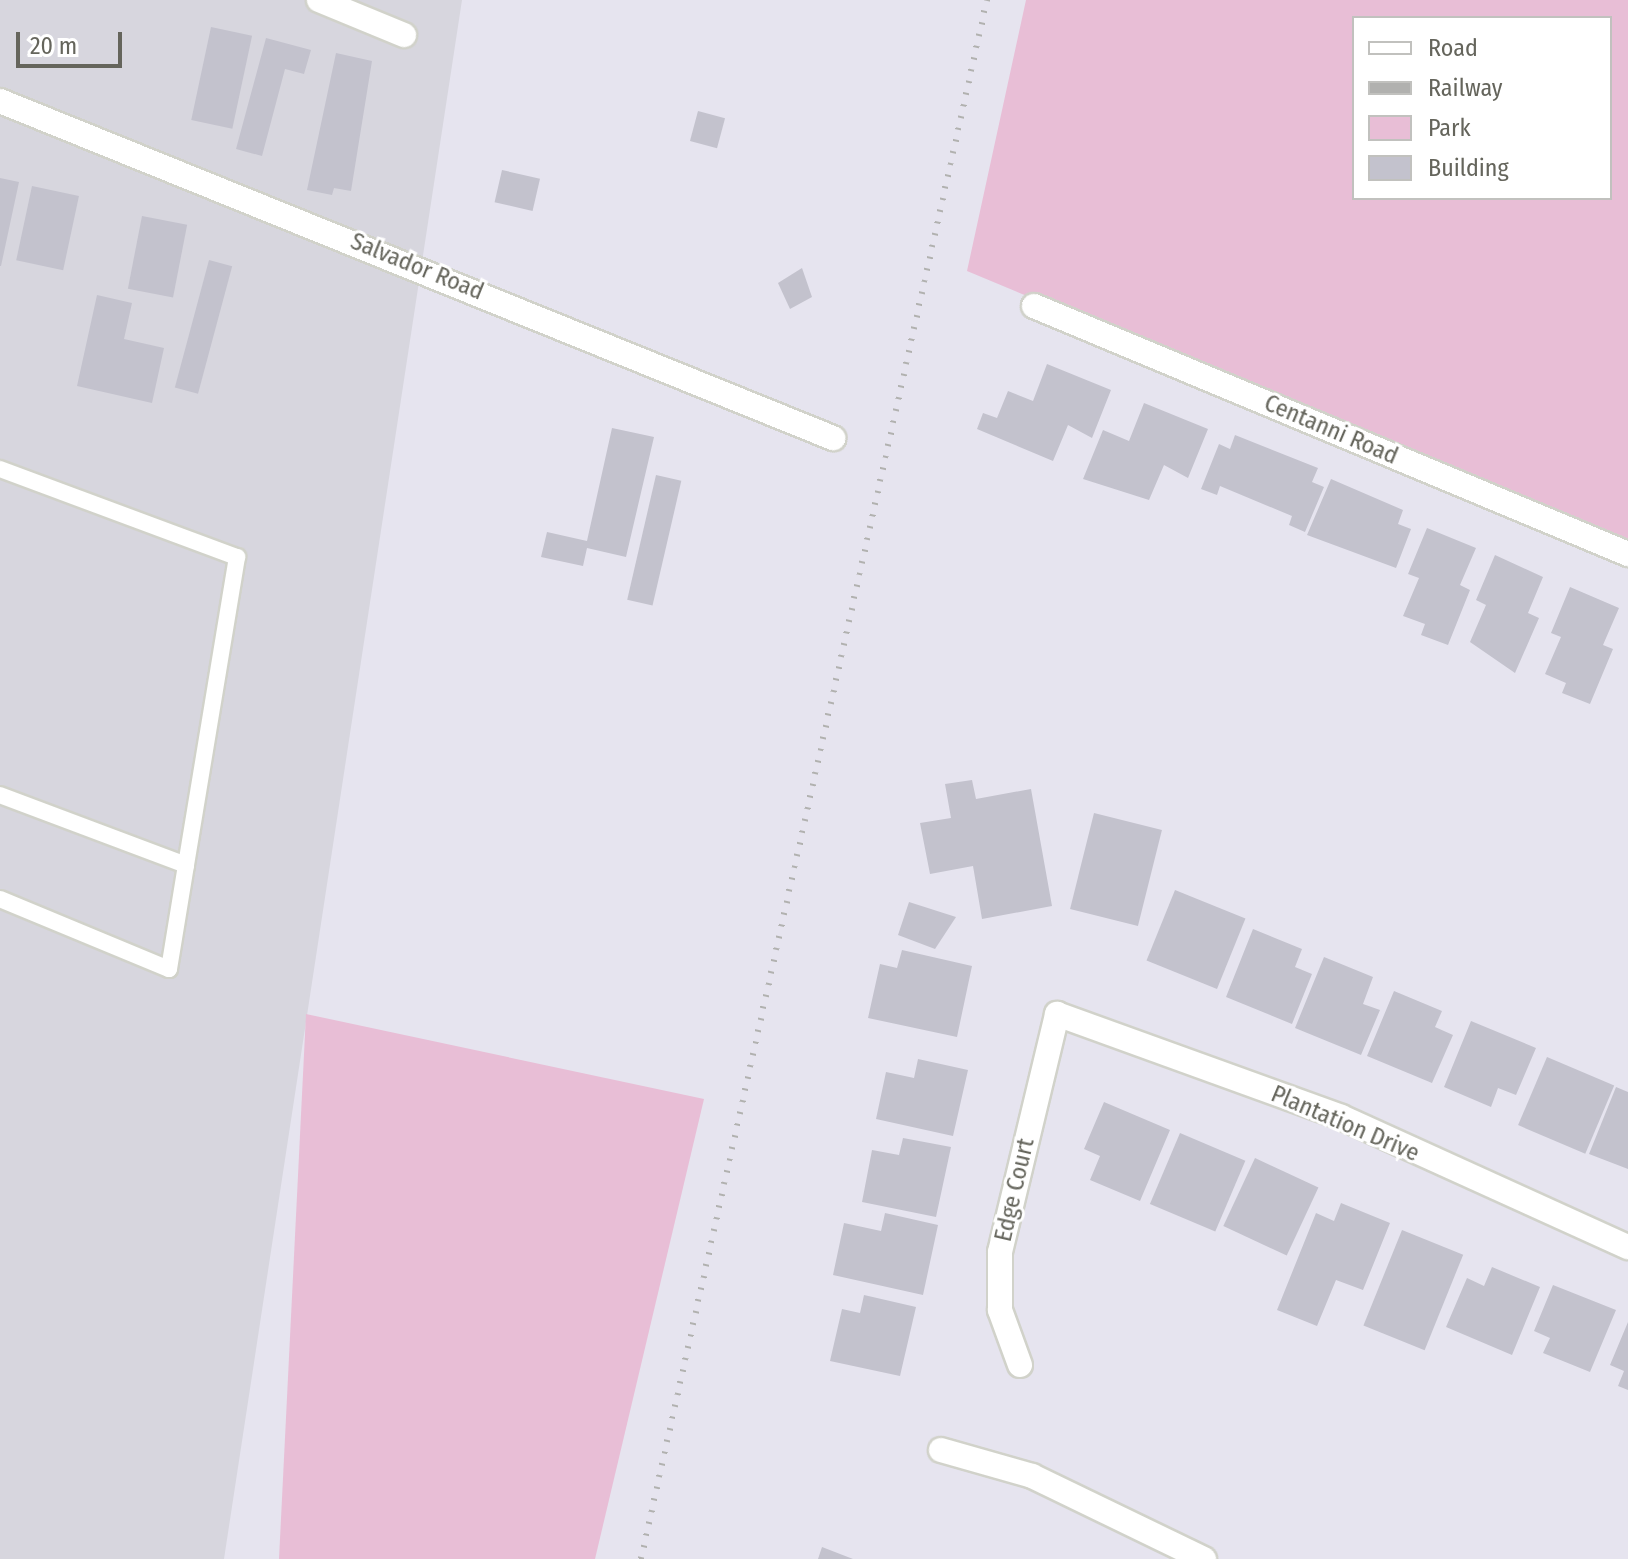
<!DOCTYPE html>
<html>
<head>
<meta charset="utf-8">
<style>
  body { margin:0 }
  #map { position:relative; width:1628px; height:1559px; overflow:hidden; background:#e6e4ef; font-family:"Fira Sans Condensed",sans-serif }
  div>[style] { position:absolute }
  .industrial>* { inset:0; background:#d7d6de }
  .green>* { inset:0; background:#e8bed6 }
  .building>* { inset:0; background:#c3c2cd; transform-origin:0 0 }
  .roads { filter:drop-shadow(2px 0 #d1d2ca) drop-shadow(-2px 0 #d1d2ca) drop-shadow(0 2px #d1d2ca) drop-shadow(0 -2px #d1d2ca) }
  .service>* { height:16px; margin:-8px; padding:0 8px; transform-origin:8px; border-radius:8px; background:#fff }
  .minor>* { height:24px; margin:-12px; padding:0 12px; transform-origin:12px; border-radius:12px; background:#fff }
  .rail>* { height:6px; margin-top:-3px; transform-origin:0; background:repeating-linear-gradient(90deg,#b1b1af 0 2px,transparent 0 12px) }
  span { translate:-50% -50%; white-space:nowrap; text-align:center; line-height:1.15; -webkit-text-stroke:6px #fff; paint-order:stroke }
  .street-label { font-size:24px; color:#65655c }
  .legend { position:absolute; left:1352px; top:16px; width:260px; height:184px; box-sizing:border-box; background:#fff; border:2px solid #c1c1be; margin:0; padding:10px 14px; list-style:none; font-size:24px; color:#65655c }
  .legend li { display:flex; align-items:center; gap:16px; height:40px }
  .legend b { width:40px; border:2px solid #c1c1be }
  .scale { position:absolute; left:16px; top:32px; width:106px; height:36px; box-sizing:border-box; border:4px solid #65655c; border-top:0; padding-left:10px; font-size:24px; line-height:28px; white-space:nowrap; color:#65655c; -webkit-text-stroke:6px #fff; paint-order:stroke }
</style>
</head>
<body>
<div id="map">
  <div class="industrial">
    <i style="clip-path:polygon(0 0,462px 0,224px 1559px,0 1559px)"></i>
  </div>
  <div class="green">
    <i style="clip-path:polygon(evenodd,1026px 0,1628px 0,1628px 546px,967px 271px,1026px 0,1354px 18px,1610px 18px,1610px 198px,1354px 198px,1354px 18px)"></i>
    <i style="clip-path:polygon(306px 1014px,704px 1099px,595px 1559px,279px 1559px)"></i>
  </div>
  <div class="building">
    <i style="left:211px;top:27px;width:42px;height:95px;rotate:12deg"></i>
    <i style="clip-path:polygon(266px 38px,311px 50px,304px 74px,285px 69px,262px 156px,236px 149px)"></i>
    <i style="clip-path:polygon(336px 53px,372px 61px,351px 191px,334px 188px,332px 195px,307px 190px)"></i>
    <i style="left:698px;top:111px;width:28px;height:31px;rotate:15deg"></i>
    <i style="left:502px;top:170px;width:39px;height:33px;rotate:13deg"></i>
    <i style="clip-path:polygon(0 178px,19px 182px,1px 266px,0 266px)"></i>
    <i style="left:32px;top:186px;width:48px;height:76px;rotate:12deg"></i>
    <i style="left:142px;top:216px;width:46px;height:74px;rotate:11deg"></i>
    <i style="left:209px;top:260px;width:24px;height:132px;rotate:15deg"></i>
    <i style="clip-path:polygon(802px 268px,812px 297px,790px 309px,778px 283px)"></i>
    <i style="clip-path:polygon(97px 295px,132px 303px,124px 339px,164px 348px,152px 403px,77px 386px)"></i>
    <i style="clip-path:polygon(1047px 364px,1111px 390px,1092px 438px,1068px 425px,1053px 461px,977px 429px,983px 413px,997px 418px,1008px 391px,1033px 401px)"></i>
    <i style="clip-path:polygon(1144px 403px,1208px 429px,1188px 478px,1164px 465px,1149px 500px,1083px 479px,1103px 430px,1129px 441px)"></i>
    <i style="clip-path:polygon(612px 428px,654px 437px,626px 557px,587px 548px,583px 566px,541px 557px,547px 532px,587px 541px)"></i>
    <i style="clip-path:polygon(1235px 435px,1318px 468px,1312px 482px,1324px 487px,1305px 532px,1289px 525px,1292px 516px,1220px 486px,1217px 495px,1201px 489px,1219px 444px,1230px 449px)"></i>
    <i style="left:656px;top:475px;width:26px;height:128px;rotate:13deg"></i>
    <i style="clip-path:polygon(1331px 479px,1403px 510px,1398px 524px,1411px 529px,1396px 568px,1307px 535px)"></i>
    <i style="clip-path:polygon(1427px 528px,1476px 548px,1460px 585px,1470px 590px,1448px 645px,1421px 635px,1425px 624px,1403px 616px,1419px 578px,1408px 574px)"></i>
    <i style="clip-path:polygon(1495px 555px,1543px 577px,1528px 613px,1539px 618px,1515px 673px,1470px 642px,1486px 605px,1476px 600px)"></i>
    <i style="clip-path:polygon(1570px 587px,1619px 608px,1603px 645px,1613px 649px,1590px 704px,1562px 693px,1566px 683px,1545px 674px,1561px 637px,1551px 633px)"></i>
    <i style="clip-path:polygon(972px 780px,976px 799px,1031px 789px,1052px 906px,982px 919px,973px 866px,930px 874px,920px 823px,951px 818px,945px 784px)"></i>
    <i style="left:1094px;top:813px;width:70px;height:99px;rotate:14deg"></i>
    <i style="left:1175px;top:890px;width:76px;height:76px;rotate:22deg"></i>
    <i style="clip-path:polygon(909px 902px,956px 917px,935px 949px,898px 935px)"></i>
    <i style="clip-path:polygon(1253px 929px,1302px 949px,1295px 967px,1312px 974px,1292px 1024px,1226px 997px)"></i>
    <i style="clip-path:polygon(902px 950px,972px 966px,957px 1037px,868px 1018px,880px 964px,897px 968px)"></i>
    <i style="clip-path:polygon(1324px 957px,1373px 977px,1363px 1004px,1380px 1010px,1361px 1055px,1295px 1028px)"></i>
    <i style="clip-path:polygon(1394px 991px,1442px 1011px,1435px 1027px,1453px 1035px,1432px 1083px,1367px 1056px)"></i>
    <i style="clip-path:polygon(1471px 1021px,1536px 1048px,1516px 1095px,1498px 1088px,1491px 1107px,1444px 1087px)"></i>
    <i style="left:1547px;top:1057px;width:73px;height:74px;rotate:23deg"></i>
    <i style="clip-path:polygon(918px 1059px,968px 1070px,953px 1136px,876px 1119px,886px 1072px,914px 1078px)"></i>
    <i style="clip-path:polygon(1616px 1087px,1628px 1092px,1628px 1169px,1589px 1154px)"></i>
    <i style="clip-path:polygon(1104px 1102px,1170px 1130px,1140px 1201px,1090px 1180px,1100px 1156px,1084px 1149px)"></i>
    <i style="left:1180px;top:1133px;width:71px;height:77px;rotate:23deg"></i>
    <i style="clip-path:polygon(903px 1138px,951px 1147px,936px 1217px,862px 1202px,872px 1150px,899px 1155px)"></i>
    <i style="left:1255px;top:1158px;width:70px;height:75px;rotate:25deg"></i>
    <i style="clip-path:polygon(1341px 1203px,1390px 1223px,1363px 1290px,1336px 1280px,1317px 1326px,1277px 1310px,1316px 1213px,1334px 1221px)"></i>
    <i style="clip-path:polygon(885px 1213px,938px 1225px,923px 1295px,833px 1275px,844px 1223px,881px 1231px)"></i>
    <i style="left:1402px;top:1230px;width:66px;height:103px;rotate:22deg"></i>
    <i style="clip-path:polygon(1492px 1267px,1540px 1287px,1512px 1355px,1446px 1327px,1467px 1278px,1484px 1286px)"></i>
    <i style="clip-path:polygon(1553px 1285px,1616px 1310px,1590px 1372px,1543px 1353px,1550px 1338px,1534px 1331px)"></i>
    <i style="clip-path:polygon(864px 1295px,916px 1307px,900px 1376px,830px 1361px,842px 1309px,860px 1313px)"></i>
    <i style="clip-path:polygon(1628px 1322px,1628px 1390px,1618px 1386px,1624px 1371px,1610px 1365px)"></i>
    <i style="clip-path:polygon(822px 1547px,853px 1559px,818px 1559px)"></i>
  </div>
  <div class="roads">
    <div class="service">
      <i style="left:0;top:469px;width:253px;rotate:20.4deg"></i>
      <i style="left:237px;top:557px;width:312px;rotate:99.4deg"></i>
      <i style="left:186px;top:865px;width:199px;rotate:-159.4deg"></i>
      <i style="left:0;top:899px;width:183px;rotate:22.5deg"></i>
      <i style="left:169px;top:969px;width:105px;rotate:-80.7deg"></i>
    </div>
    <div class="minor">
      <i style="left:319px;top:0;width:92px;rotate:22.4deg"></i>
      <i style="left:0;top:101px;width:899px;rotate:22.03deg"></i>
      <i style="left:1034px;top:306px;width:644px;rotate:22.66deg"></i>
      <i style="left:1020px;top:1365px;width:59px;rotate:-110deg"></i>
      <i style="left:1000px;top:1310px;width:58px;rotate:-90deg"></i>
      <i style="left:1000px;top:1252px;width:245px;rotate:-76.5deg"></i>
      <i style="left:1057px;top:1014px;width:302px;rotate:19.9deg"></i>
      <i style="left:1341px;top:1117px;width:315px;rotate:24.4deg"></i>
      <i style="left:941px;top:1450px;width:95px;rotate:15.9deg"></i>
      <i style="left:1032px;top:1476px;width:191px;rotate:25.8deg"></i>
    </div>
  </div>
  <div class="rail">
    <i style="left:641px;top:1559px;width:1597px;rotate:-77.49deg"></i>
  </div>
  <div class="street-label">
    <span style="left:417px;top:267px;rotate:22deg">Salvador Road</span>
    <span style="left:1331px;top:430px;rotate:23deg">Centanni Road</span>
    <span style="left:1345px;top:1124px;rotate:23deg">Plantation Drive</span>
    <span style="left:1015px;top:1190px;rotate:-77deg">Edge Court</span>
  </div>
  <ul class="legend">
  <li><b style="height:10px;background:#fff"></b>Road</li>
  <li><b style="height:10px;background:#b1b1af"></b>Railway</li>
  <li><b style="height:22px;background:#e8bed6"></b>Park</li>
  <li><b style="height:22px;background:#c3c2cd"></b>Building</li>
  </ul>
  <div class="scale">20 m</div>
</div>
</body>
</html>
